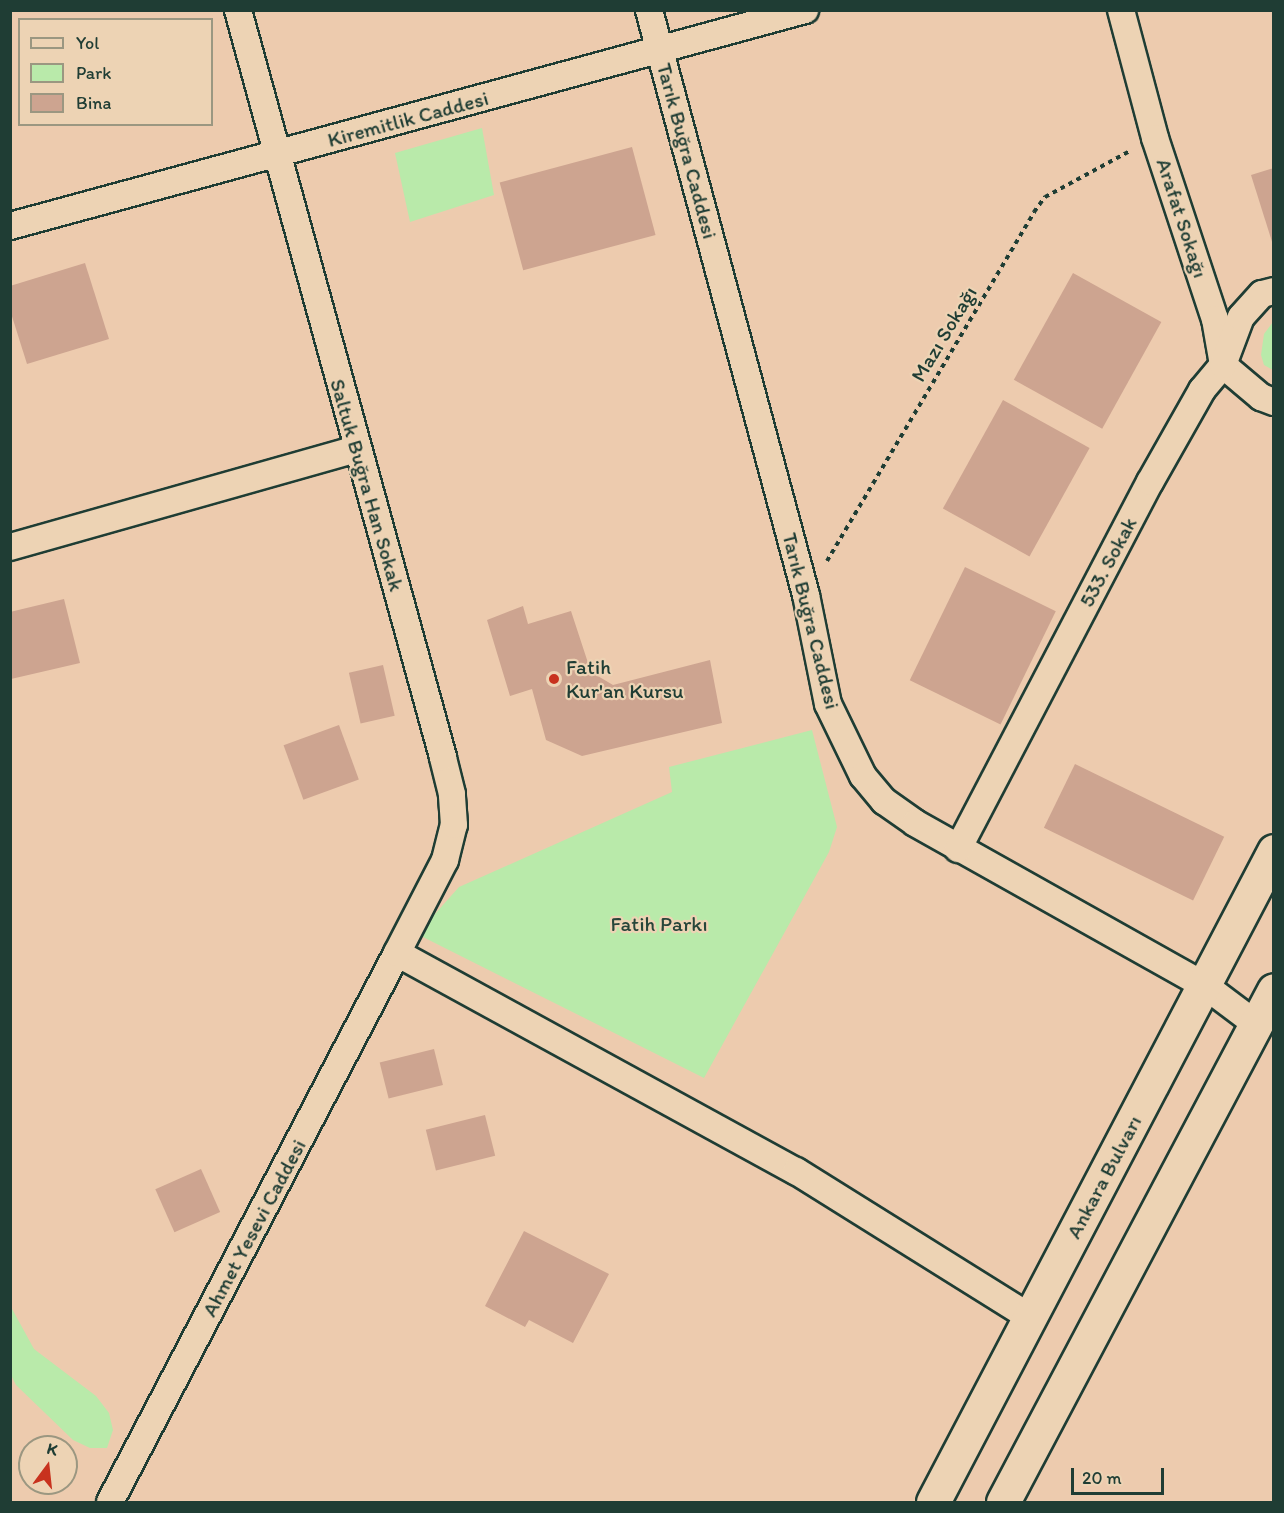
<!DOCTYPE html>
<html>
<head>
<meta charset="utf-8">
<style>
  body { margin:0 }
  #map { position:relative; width:1284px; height:1513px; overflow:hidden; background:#edcbae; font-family:Itim,sans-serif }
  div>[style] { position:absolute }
  .green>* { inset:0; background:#b9eaaa }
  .building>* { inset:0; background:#cda490; transform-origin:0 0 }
  .path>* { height:4px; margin-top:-2px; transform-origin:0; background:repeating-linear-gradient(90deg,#1f3d34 0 4.5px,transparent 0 9px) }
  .roads { filter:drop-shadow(2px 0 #1f3d34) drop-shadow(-2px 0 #1f3d34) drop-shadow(0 2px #1f3d34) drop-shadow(0 -2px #1f3d34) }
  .minor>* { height:26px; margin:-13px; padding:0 13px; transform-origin:13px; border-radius:13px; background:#edd3b4 }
  .secondary>* { height:33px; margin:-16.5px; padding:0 16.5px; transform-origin:16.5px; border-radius:16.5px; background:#edd3b4 }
  .dots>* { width:16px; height:16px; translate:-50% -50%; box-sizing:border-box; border:3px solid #edd3b4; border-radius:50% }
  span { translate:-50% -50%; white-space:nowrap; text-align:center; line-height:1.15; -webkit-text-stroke:4.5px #edd3b4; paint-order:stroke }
  .street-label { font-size:21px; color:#1f3d34 }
  .poi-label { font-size:21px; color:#1f3d34 }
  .left { translate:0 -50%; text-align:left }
  .park-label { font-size:21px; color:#27463a }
  .frame { position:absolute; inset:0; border:12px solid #1f3d34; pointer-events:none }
  .legend { position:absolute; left:18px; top:18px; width:195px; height:108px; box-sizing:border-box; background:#edd3b4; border:2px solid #9b9781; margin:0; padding:8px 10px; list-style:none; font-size:18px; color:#1f3d34 }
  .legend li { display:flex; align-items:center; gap:12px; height:30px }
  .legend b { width:30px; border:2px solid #9b9781 }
  .north { position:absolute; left:18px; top:1435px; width:60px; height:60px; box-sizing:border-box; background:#edd3b4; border:2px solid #9b9781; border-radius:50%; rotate:15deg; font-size:16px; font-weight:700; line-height:24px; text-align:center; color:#1f3d34 }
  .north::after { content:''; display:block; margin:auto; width:21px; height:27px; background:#c8321e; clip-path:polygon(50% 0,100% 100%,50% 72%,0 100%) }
  .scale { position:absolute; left:1071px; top:1468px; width:93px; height:27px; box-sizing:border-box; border:3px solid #1f3d34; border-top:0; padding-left:8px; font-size:18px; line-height:21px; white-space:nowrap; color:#1f3d34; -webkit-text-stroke:4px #edd3b4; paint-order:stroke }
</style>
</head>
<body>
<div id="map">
  <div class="green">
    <i style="clip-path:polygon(482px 128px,494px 195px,410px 222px,395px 153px)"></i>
    <i style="clip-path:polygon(1273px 322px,1273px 370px,1264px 365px,1261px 355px,1264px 334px)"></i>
    <i style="clip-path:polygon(812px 730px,837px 827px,829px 852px,704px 1078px,417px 934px,459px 887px,672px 792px,669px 767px)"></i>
    <i style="clip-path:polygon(11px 1307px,34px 1349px,96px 1396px,109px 1413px,113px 1430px,107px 1448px,90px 1448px,73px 1440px,16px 1385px,11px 1375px)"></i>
  </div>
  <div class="building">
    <i style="left:632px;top:147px;width:91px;height:137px;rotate:75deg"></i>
    <i style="clip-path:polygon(1274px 168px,1274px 245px,1273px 245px,1251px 175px)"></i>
    <i style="clip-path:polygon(85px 263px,109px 339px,27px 364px,10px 310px,10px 286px)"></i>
    <i style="left:1073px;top:273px;width:101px;height:122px;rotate:29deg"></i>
    <i style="left:1003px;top:400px;width:99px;height:124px;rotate:29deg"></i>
    <i style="left:965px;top:567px;width:101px;height:126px;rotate:26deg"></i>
    <i style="clip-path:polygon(64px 599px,80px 663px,11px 679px,10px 612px)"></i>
    <i style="clip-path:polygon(523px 606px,528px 624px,571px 611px,591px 672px,613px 685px,710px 660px,722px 723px,582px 756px,546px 740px,532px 689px,510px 696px,487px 620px)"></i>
    <i style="left:383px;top:665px;width:52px;height:35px;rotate:77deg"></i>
    <i style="left:339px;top:725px;width:58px;height:59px;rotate:70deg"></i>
    <i style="left:1075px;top:764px;width:166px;height:71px;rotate:26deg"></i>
    <i style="left:434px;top:1049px;width:37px;height:56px;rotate:76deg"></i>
    <i style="left:485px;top:1115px;width:42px;height:61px;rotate:76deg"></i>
    <i style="left:201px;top:1169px;width:47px;height:50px;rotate:66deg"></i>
    <i style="clip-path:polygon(524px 1231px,609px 1274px,573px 1343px,529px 1320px,525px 1327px,485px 1306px)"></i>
  </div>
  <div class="path">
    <i style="left:827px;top:561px;width:406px;rotate:-59.3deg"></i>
    <i style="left:1034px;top:212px;width:19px;rotate:-54deg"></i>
    <i style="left:1045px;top:197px;width:97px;rotate:-28.4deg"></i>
  </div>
  <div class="roads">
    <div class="minor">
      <i style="left:649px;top:10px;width:606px;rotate:74.98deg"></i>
      <i style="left:806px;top:595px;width:111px;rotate:78.6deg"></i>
      <i style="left:828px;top:704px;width:80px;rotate:64.1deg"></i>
      <i style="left:863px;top:776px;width:33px;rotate:50deg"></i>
      <i style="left:884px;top:801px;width:38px;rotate:35deg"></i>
      <i style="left:915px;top:823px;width:331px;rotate:29.3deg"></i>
      <i style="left:1204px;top:985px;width:65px;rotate:36.9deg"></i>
      <i style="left:1121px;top:10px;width:132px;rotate:75.1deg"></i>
      <i style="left:1155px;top:138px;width:191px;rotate:71.7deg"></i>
      <i style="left:1215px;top:319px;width:47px;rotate:80.1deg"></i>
      <i style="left:1223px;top:365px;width:50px;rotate:40.1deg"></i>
      <i style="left:1261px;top:397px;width:14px;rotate:21deg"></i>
      <i style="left:10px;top:226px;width:824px;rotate:-15.2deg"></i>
      <i style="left:10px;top:547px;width:361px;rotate:-15.8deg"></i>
      <i style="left:958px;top:849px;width:414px;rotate:-62.4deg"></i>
      <i style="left:1150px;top:482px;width:106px;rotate:-60.5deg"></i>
      <i style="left:1202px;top:390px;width:33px;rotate:-50deg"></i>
      <i style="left:1223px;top:365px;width:51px;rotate:-69.4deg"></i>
      <i style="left:1241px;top:317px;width:31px;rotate:-48deg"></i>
      <i style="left:1262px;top:294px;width:12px;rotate:-14deg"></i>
      <i style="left:397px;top:953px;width:455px;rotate:28.7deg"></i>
      <i style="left:796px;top:1171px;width:276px;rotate:32deg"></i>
      <i style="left:110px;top:1502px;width:619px;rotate:-62.4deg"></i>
      <i style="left:397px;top:953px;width:105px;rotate:-62.7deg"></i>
      <i style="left:445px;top:860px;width:36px;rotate:-76deg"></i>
      <i style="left:454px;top:825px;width:31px;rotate:-94deg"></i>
      <i style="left:452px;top:794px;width:38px;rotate:-104deg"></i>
      <i style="left:443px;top:757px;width:775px;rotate:-105.35deg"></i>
    </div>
    <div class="secondary">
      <i style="left:933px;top:1502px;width:735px;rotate:-62.35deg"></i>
      <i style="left:1003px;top:1502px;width:579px;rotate:-62.11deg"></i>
    </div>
  </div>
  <div class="dots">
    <i style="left:554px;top:679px;background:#c8321e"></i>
  </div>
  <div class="street-label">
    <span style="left:408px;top:119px;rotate:-15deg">Kiremitlik Caddesi</span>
    <span style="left:687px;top:151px;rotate:75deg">Tarık Buğra Caddesi</span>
    <span style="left:1182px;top:218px;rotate:72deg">Arafat Sokağı</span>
    <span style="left:944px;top:334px;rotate:-59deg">Mazı Sokağı</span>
    <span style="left:367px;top:485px;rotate:74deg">Saltuk Buğra Han Sokak</span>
    <span style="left:1108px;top:562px;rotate:-62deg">533. Sokak</span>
    <span style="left:811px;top:621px;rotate:76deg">Tarık Buğra Caddesi</span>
    <span style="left:1104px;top:1177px;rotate:-62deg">Ankara Bulvarı</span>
    <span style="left:254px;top:1228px;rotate:-62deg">Ahmet Yesevi Caddesi</span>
  </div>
  <div class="poi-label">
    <span class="left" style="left:566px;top:679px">Fatih<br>Kur'an Kursu</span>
  </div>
  <div class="park-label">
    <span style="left:659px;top:924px">Fatih Parkı</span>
  </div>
  <div class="frame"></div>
  <ul class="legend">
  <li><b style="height:8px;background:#edd3b4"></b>Yol</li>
  <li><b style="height:16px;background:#b9eaaa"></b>Park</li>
  <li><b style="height:16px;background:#cda490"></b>Bina</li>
  </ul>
  <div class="north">K</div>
  <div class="scale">20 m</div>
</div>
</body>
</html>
